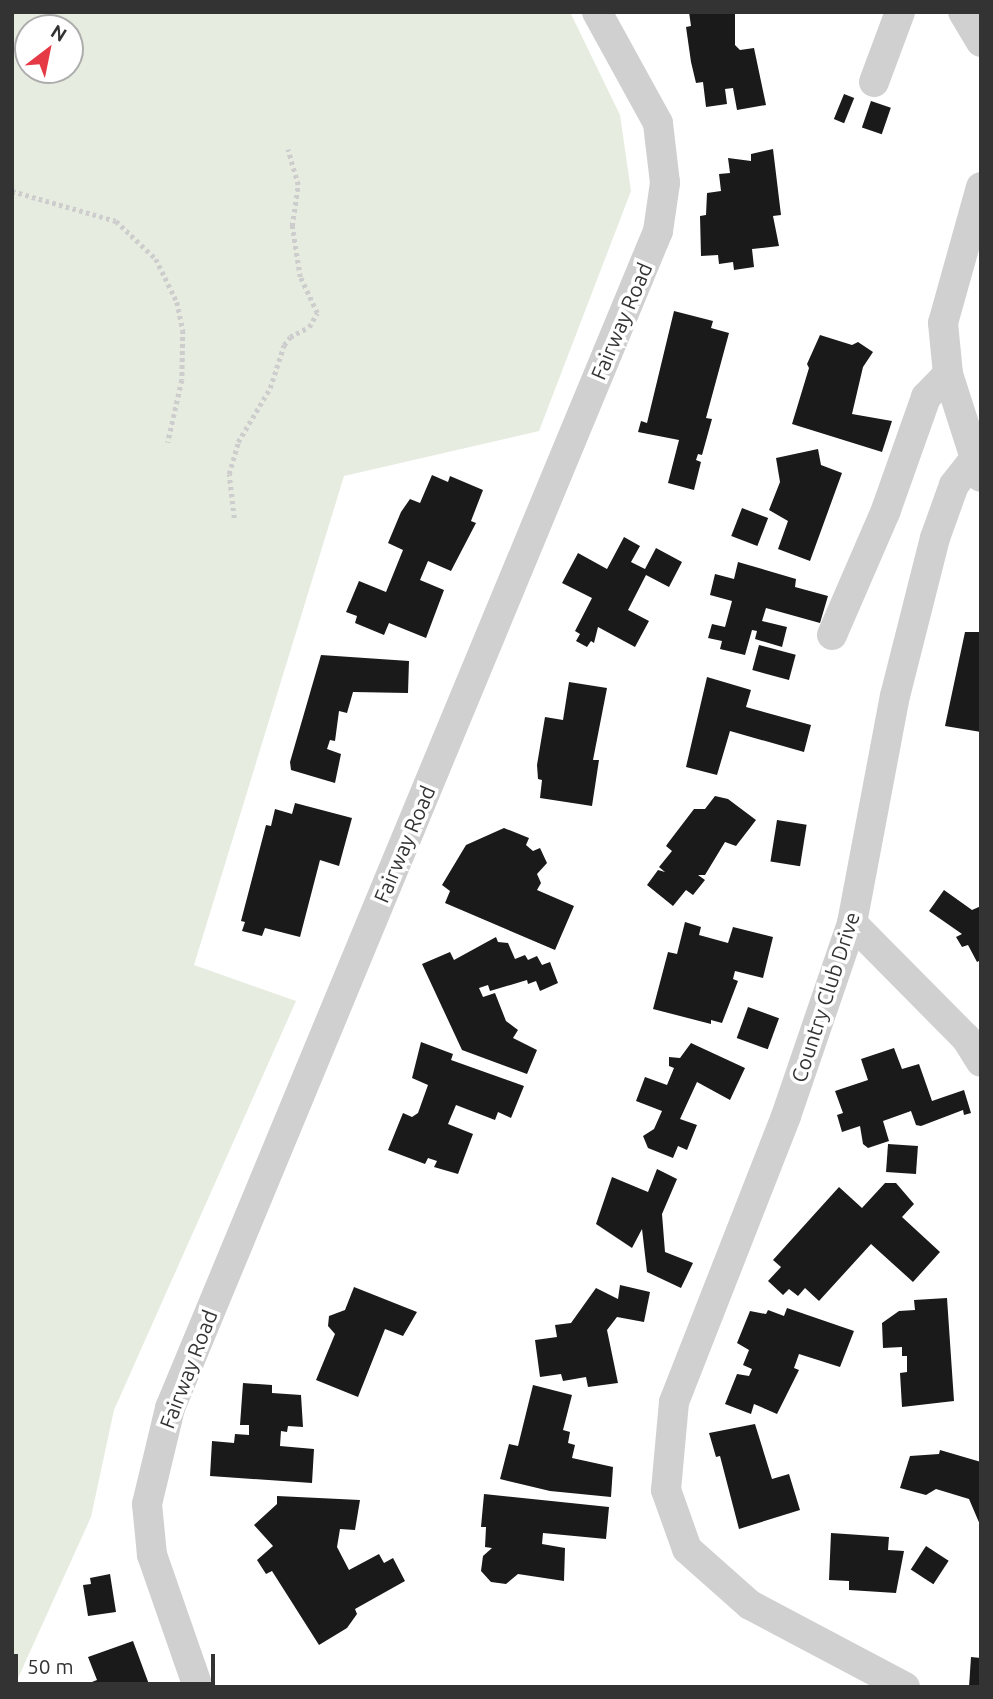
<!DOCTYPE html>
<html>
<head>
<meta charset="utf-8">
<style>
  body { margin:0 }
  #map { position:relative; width:993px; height:1699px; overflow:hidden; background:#fff; font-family:Ubuntu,sans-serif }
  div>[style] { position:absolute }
  .green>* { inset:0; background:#e6ecdf }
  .building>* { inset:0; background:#1a1a1a; transform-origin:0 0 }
  .path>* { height:4.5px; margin-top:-2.25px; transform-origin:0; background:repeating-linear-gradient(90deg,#cdcdcd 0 3.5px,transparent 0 7px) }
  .minor>* { height:30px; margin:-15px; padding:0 15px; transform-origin:15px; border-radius:15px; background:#d0d0d0 }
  span { translate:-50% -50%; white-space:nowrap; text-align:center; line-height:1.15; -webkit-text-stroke:7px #fff; paint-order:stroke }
  .street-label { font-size:21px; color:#333 }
  .frame { position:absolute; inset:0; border:14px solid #333; pointer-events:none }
  .north { position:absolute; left:14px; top:14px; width:70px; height:70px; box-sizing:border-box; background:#fff; border:2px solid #adadad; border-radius:50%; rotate:32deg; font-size:19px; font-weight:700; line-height:28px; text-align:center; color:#333 }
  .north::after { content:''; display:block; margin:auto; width:24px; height:32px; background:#e63946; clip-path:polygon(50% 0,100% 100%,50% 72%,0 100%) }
  .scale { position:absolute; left:14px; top:1654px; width:201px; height:32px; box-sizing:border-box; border:4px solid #333; border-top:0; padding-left:9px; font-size:21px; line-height:24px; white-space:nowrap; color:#333; -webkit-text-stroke:5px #fff; paint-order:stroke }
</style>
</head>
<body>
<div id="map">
  <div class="green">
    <i style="clip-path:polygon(evenodd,12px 12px,570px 12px,620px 115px,631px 191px,539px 431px,344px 476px,194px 965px,296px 1001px,114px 1410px,91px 1517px,14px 1687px,12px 12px,28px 28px,70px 28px,70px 70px,28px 70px,28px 28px)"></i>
  </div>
  <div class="building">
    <i style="clip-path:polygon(689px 12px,735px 12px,735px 45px,740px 50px,754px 48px,766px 105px,737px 110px,733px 88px,725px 89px,727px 104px,706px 107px,703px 82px,696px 83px,691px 62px,686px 27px,691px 26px)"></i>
    <i style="left:844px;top:94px;width:11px;height:27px;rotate:22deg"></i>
    <i style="left:871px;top:101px;width:21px;height:28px;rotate:19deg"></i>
    <i style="clip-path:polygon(773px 149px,781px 215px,773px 216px,779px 246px,752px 249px,754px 267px,734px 270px,733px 262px,719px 264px,718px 255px,701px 256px,700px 216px,706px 215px,707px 193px,721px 191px,719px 174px,730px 173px,728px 158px,751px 161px,751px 154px)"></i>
    <i style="clip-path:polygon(674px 311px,713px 321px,711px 328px,729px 333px,706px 418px,712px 419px,702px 455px,698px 454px,696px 460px,701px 462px,694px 490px,668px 483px,679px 440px,638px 432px,641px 421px,647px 423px)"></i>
    <i style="clip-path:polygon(820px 335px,852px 345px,858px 342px,873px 352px,863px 367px,852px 414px,892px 421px,882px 452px,792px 424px,809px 368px,807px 364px)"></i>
    <i style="clip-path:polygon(818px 449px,821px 465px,842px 473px,810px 561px,778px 549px,788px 521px,769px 510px,780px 482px,776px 458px)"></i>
    <i style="clip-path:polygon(432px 475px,448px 482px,450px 476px,483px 490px,471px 521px,476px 523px,451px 571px,428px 561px,420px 580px,444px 590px,426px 638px,389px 623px,384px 635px,355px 623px,357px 616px,346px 612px,359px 581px,386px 592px,403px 550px,388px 543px,401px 512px,410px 499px,420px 503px)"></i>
    <i style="left:742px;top:508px;width:28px;height:30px;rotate:21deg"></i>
    <i style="clip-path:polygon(624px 537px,640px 546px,631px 562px,645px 569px,656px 548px,682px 562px,669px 587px,646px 575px,628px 610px,649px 621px,635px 647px,598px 627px,594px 643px,591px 641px,587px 647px,576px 641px,580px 634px,575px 631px,592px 598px,562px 583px,578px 553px,607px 569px)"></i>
    <i style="clip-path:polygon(738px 562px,796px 579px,795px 587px,828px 596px,820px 623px,766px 608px,762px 621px,787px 627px,782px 647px,755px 639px,757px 631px,752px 630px,745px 655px,720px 649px,722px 641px,708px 638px,712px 624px,725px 627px,732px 601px,710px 595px,715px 574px,734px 579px)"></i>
    <i style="clip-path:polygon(965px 632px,981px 632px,981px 732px,945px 726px)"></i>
    <i style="left:759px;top:645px;width:38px;height:26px;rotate:15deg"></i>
    <i style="clip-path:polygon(321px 655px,409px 661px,408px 693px,353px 692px,347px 713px,339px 711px,335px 741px,330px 740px,327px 749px,341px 754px,335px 783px,291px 770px,290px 762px)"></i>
    <i style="clip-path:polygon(707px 677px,751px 690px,746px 707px,811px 725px,804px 752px,730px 731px,717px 775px,686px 767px)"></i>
    <i style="clip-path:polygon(569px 682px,607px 688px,593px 760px,599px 760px,592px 806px,540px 798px,542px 780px,538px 779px,537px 765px,545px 717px,563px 720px)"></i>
    <i style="clip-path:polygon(715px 796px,728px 799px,756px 820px,736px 846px,725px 842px,705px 875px,698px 875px,705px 880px,693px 895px,686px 890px,673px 906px,647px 885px,658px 870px,665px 872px,659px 867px,672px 851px,666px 846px,668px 843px,694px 809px,705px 809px)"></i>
    <i style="clip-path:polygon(295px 803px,352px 818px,339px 866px,320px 860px,300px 937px,265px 928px,262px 936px,242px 931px,245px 922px,241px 921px,266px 825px,271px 826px,275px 809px,292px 814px)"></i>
    <i style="left:777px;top:820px;width:30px;height:42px;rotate:9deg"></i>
    <i style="clip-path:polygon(504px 828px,529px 838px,526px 845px,533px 851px,540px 848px,547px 863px,537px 874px,541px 883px,537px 890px,574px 906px,555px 950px,445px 903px,450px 891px,442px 885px,466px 845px)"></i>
    <i style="clip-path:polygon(944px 890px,972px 910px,981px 906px,981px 960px,977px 962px,968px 945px,962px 947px,956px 937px,962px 934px,929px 911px)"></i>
    <i style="clip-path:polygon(685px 922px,701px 927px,699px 935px,728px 943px,733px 927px,773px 937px,763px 978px,735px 971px,733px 979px,738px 981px,722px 1023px,711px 1020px,711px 1024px,653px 1009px,668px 952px,677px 954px)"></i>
    <i style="clip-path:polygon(496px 937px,498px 942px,508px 943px,515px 959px,525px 955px,528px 960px,537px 956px,542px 965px,550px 962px,558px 983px,540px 991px,536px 981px,528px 984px,527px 980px,490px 991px,488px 985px,479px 988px,483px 997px,495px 993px,506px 1021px,518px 1030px,513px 1038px,537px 1050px,527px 1074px,462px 1050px,422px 964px,450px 952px,454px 960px)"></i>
    <i style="left:748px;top:1007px;width:33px;height:33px;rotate:20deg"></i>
    <i style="clip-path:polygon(421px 1042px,453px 1054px,451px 1060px,524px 1086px,511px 1118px,498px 1112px,495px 1120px,456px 1105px,448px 1124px,473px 1134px,458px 1174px,434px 1167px,437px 1161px,428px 1158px,425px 1164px,388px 1150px,403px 1113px,412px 1117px,418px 1113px,428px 1085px,412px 1078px)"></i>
    <i style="clip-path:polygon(691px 1043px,745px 1068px,730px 1100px,697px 1082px,680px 1119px,697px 1125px,687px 1150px,678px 1146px,673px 1158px,648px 1148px,643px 1136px,654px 1129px,662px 1111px,636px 1101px,645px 1077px,667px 1085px,674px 1068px,669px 1066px,669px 1057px,680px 1058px)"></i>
    <i style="clip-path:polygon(894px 1048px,902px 1069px,919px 1064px,932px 1101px,964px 1090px,971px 1113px,964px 1115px,963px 1110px,921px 1126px,916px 1125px,911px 1111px,883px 1121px,889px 1141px,868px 1148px,863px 1144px,860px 1126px,842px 1132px,837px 1115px,843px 1113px,835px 1091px,868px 1080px,861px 1059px)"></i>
    <i style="left:888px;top:1144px;width:30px;height:28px;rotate:4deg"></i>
    <i style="clip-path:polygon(657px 1169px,677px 1179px,662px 1214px,665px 1252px,693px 1263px,681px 1288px,647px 1272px,642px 1229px,632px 1248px,596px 1224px,612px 1177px,648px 1192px)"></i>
    <i style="clip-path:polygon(885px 1183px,896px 1183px,914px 1204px,902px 1217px,940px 1252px,913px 1282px,871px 1244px,819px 1301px,805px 1288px,798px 1296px,789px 1289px,783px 1295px,768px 1281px,781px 1267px,773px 1260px,839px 1187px,862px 1208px)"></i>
    <i style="clip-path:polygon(620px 1285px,650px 1292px,644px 1322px,617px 1317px,607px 1330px,618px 1383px,588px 1387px,586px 1377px,563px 1381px,561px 1374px,540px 1377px,535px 1340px,557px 1337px,555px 1325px,571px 1323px,596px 1288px,618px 1299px)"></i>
    <i style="clip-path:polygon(354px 1287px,417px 1312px,403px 1336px,385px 1329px,358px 1397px,316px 1380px,335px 1334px,328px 1326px,329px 1316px,345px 1310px)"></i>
    <i style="clip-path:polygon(947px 1298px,954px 1401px,902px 1407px,900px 1373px,907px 1372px,907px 1356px,902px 1356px,902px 1347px,883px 1348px,882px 1323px,899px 1311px,915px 1310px,914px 1300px)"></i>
    <i style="clip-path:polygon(787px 1308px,854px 1331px,840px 1367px,799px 1354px,794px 1368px,799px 1370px,777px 1414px,754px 1404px,751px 1414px,725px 1404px,737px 1374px,749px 1376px,752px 1369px,743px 1365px,749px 1350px,737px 1343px,750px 1311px,766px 1314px,768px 1310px,784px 1316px)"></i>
    <i style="clip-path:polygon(243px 1383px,272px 1385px,272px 1393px,301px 1395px,303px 1427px,288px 1426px,287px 1432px,281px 1431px,280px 1446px,314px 1449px,312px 1483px,210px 1476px,212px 1441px,234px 1443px,235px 1434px,249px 1435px,249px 1425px,240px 1425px)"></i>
    <i style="clip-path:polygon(533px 1385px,572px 1395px,563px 1430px,570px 1432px,568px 1443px,575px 1445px,572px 1458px,613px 1467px,611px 1497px,550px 1491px,500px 1479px,509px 1444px,518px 1446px)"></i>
    <i style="clip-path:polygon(755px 1424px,772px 1479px,789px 1474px,800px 1510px,739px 1529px,720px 1456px,716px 1457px,709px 1433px)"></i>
    <i style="clip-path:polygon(940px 1450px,981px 1462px,981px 1527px,969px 1499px,936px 1489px,926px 1495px,900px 1488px,910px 1456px,939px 1454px)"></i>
    <i style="clip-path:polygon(484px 1494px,609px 1507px,606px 1539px,543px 1533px,542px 1544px,565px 1548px,564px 1581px,518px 1574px,506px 1584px,491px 1582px,481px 1571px,483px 1556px,492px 1548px,485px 1547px,486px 1527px,481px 1527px)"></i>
    <i style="clip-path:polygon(277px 1496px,360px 1500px,355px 1530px,340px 1529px,337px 1547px,349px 1570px,379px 1554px,384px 1563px,393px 1558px,405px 1581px,355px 1609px,357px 1614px,347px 1628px,319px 1645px,272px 1571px,266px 1574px,257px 1560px,273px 1546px,254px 1525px,277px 1504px)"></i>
    <i style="clip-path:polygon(831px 1533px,889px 1537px,888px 1550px,904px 1551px,896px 1593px,849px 1590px,849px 1581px,829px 1580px)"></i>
    <i style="left:926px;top:1546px;width:27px;height:28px;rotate:33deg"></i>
    <i style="clip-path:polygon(110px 1574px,116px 1612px,88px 1616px,83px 1585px,91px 1584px,90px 1578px)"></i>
    <i style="clip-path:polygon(133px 1641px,150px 1687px,79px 1687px,97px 1680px,88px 1657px)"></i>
    <i style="clip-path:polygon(971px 1657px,981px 1658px,981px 1687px,969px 1687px)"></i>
  </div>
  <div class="path">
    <i style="left:12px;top:191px;width:108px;rotate:16.1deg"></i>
    <i style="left:116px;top:221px;width:55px;rotate:43.5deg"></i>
    <i style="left:156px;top:259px;width:48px;rotate:64deg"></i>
    <i style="left:177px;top:302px;width:29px;rotate:78deg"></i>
    <i style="left:183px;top:330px;width:50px;rotate:91.1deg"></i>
    <i style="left:182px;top:380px;width:64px;rotate:102.7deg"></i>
    <i style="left:234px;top:518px;width:44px;rotate:-96.5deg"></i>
    <i style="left:229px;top:474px;width:33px;rotate:-74deg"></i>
    <i style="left:238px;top:442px;width:63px;rotate:-59.3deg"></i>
    <i style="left:270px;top:388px;width:45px;rotate:-72deg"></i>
    <i style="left:284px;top:345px;width:10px;rotate:-53deg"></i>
    <i style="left:290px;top:337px;width:21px;rotate:-28deg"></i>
    <i style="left:309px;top:327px;width:16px;rotate:-60deg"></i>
    <i style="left:317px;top:313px;width:40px;rotate:-115deg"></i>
    <i style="left:300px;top:277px;width:52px;rotate:-98.9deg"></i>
    <i style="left:292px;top:226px;width:41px;rotate:-81.7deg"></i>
    <i style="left:298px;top:185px;width:37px;rotate:-106deg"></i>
  </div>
  <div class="minor">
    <i style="left:963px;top:12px;width:35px;rotate:59deg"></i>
    <i style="left:874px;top:82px;width:75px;rotate:-69.6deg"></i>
    <i style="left:981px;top:187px;width:141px;rotate:105.6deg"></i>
    <i style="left:943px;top:323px;width:51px;rotate:84.4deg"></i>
    <i style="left:948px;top:374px;width:108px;rotate:72.2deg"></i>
    <i style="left:832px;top:635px;width:136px;rotate:-66.6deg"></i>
    <i style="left:886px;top:510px;width:120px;rotate:-70.5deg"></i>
    <i style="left:926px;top:397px;width:32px;rotate:-46deg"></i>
    <i style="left:852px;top:923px;width:162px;rotate:45.3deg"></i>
    <i style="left:966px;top:1038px;width:28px;rotate:58deg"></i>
    <i style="left:198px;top:1687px;width:140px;rotate:-109.2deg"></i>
    <i style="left:152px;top:1555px;width:51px;rotate:-95.6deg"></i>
    <i style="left:147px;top:1504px;width:99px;rotate:-76.5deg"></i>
    <i style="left:170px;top:1408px;width:1274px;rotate:-67.48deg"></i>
    <i style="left:658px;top:231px;width:49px;rotate:-81.7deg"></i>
    <i style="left:665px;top:183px;width:60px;rotate:-96.7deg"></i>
    <i style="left:658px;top:123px;width:127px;rotate:-118.8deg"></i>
    <i style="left:905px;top:1687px;width:175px;rotate:-152.1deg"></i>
    <i style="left:750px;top:1605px;width:84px;rotate:-138.4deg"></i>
    <i style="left:687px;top:1549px;width:63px;rotate:-109.6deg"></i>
    <i style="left:666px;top:1490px;width:88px;rotate:-84.8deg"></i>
    <i style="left:674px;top:1402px;width:307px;rotate:-68.6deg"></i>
    <i style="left:786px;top:1116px;width:204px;rotate:-71.1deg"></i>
    <i style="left:852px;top:923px;width:231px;rotate:-79.3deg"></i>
    <i style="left:895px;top:696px;width:163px;rotate:-75.8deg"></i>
    <i style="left:935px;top:538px;width:56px;rotate:-70.3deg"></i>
    <i style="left:954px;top:485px;width:29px;rotate:-52deg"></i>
  </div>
  <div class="street-label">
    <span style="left:621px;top:321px;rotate:-67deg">Fairway Road</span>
    <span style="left:404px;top:844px;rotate:-67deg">Fairway Road</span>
    <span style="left:825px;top:997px;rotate:-72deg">Country Club Drive</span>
    <span style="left:188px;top:1369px;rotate:-69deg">Fairway Road</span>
  </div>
  <div class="frame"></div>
  <div class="north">N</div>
  <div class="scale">50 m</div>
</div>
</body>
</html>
